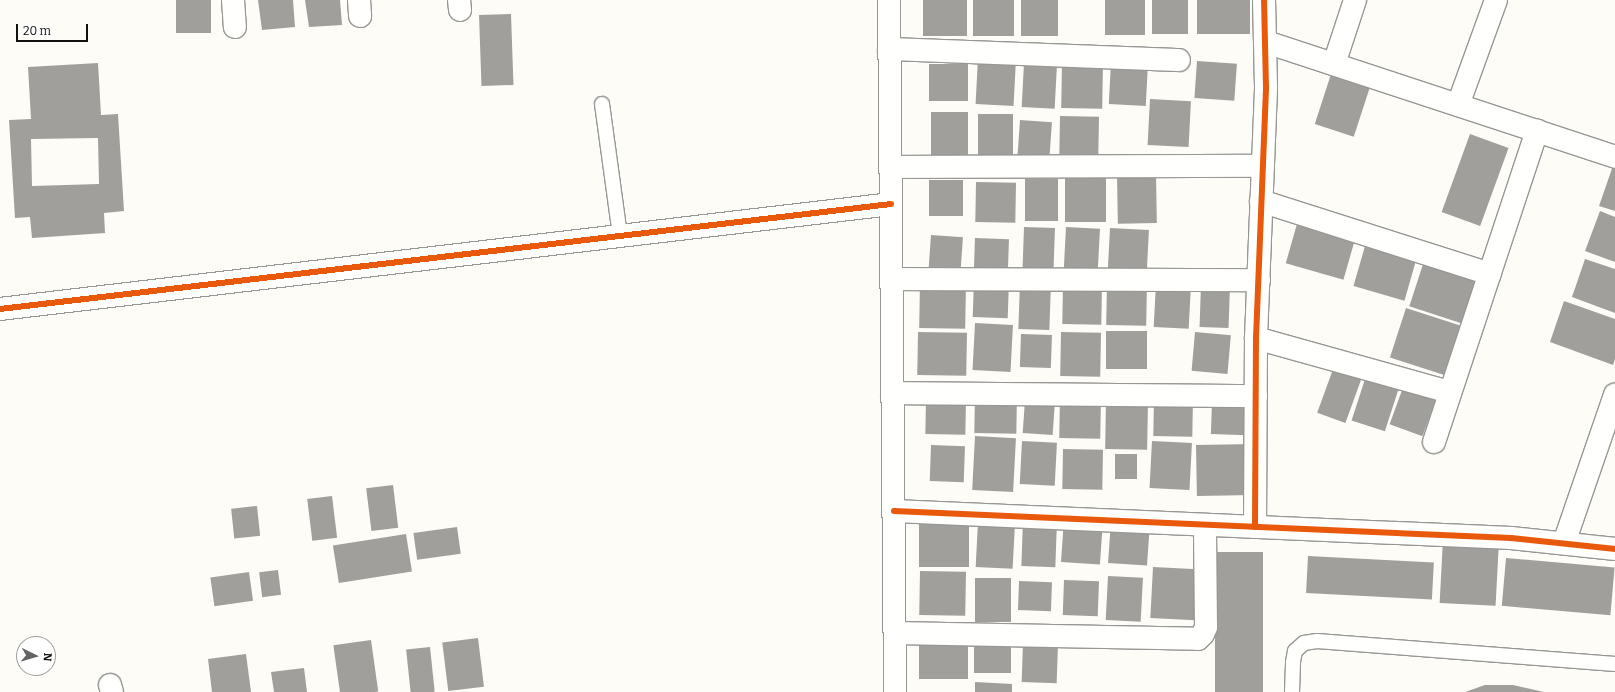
<!DOCTYPE html>
<html>
<head>
<meta charset="utf-8">
<style>
  body { margin:0 }
  #map { position:relative; width:1615px; height:692px; overflow:hidden; background:#fdfcf7; font-family:Bitter,serif }
  div>[style] { position:absolute }
  .building>* { inset:0; background:#a19f9c; transform-origin:0 0 }
  .roads { filter:drop-shadow(1px 0 #979795) drop-shadow(-1px 0 #979795) drop-shadow(0 1px #979795) drop-shadow(0 -1px #979795) }
  .lane>* { height:14px; margin:-7px; padding:0 7px; transform-origin:7px; border-radius:7px; background:#fffffe }
  .street>* { height:22px; margin:-11px; padding:0 11px; transform-origin:11px; border-radius:11px; background:#fffffe }
  .cycleway>* { height:6px; margin:-3px; padding:0 3px; transform-origin:3px; border-radius:3px; background:#e8590c }
  span { translate:-50% -50%; white-space:nowrap; text-align:center; line-height:1.15; -webkit-text-stroke:4px #fff; paint-order:stroke }
  .north { position:absolute; left:16px; top:636px; width:40px; height:40px; box-sizing:border-box; background:#fff; border:1px solid #a0a0a0; border-radius:50%; rotate:95deg; font-size:11px; font-weight:700; line-height:16px; text-align:center; color:#111 }
  .north::after { content:''; display:block; margin:auto; width:14px; height:18px; background:#646362; clip-path:polygon(50% 0,100% 100%,50% 72%,0 100%) }
  .scale { position:absolute; left:16px; top:24px; width:72px; height:18px; box-sizing:border-box; border:2px solid #111; border-top:0; padding-left:5px; font-size:12px; line-height:14px; white-space:nowrap; color:#111; -webkit-text-stroke:3px #fff; paint-order:stroke }
</style>
</head>
<body>
<div id="map">
  <div class="building">
    <i style="left:176px;top:0;width:35px;height:33px"></i>
    <i style="clip-path:polygon(258px 0,293px 0,295px 27px,262px 30px)"></i>
    <i style="clip-path:polygon(305px 0,340px 0,342px 25px,309px 27px)"></i>
    <i style="left:923px;top:0;width:44px;height:36px"></i>
    <i style="left:973px;top:0;width:41px;height:36px"></i>
    <i style="left:1021px;top:0;width:37px;height:36px"></i>
    <i style="left:1105px;top:0;width:40px;height:35px"></i>
    <i style="left:1152px;top:0;width:36px;height:34px"></i>
    <i style="left:1197px;top:0;width:53px;height:34px"></i>
    <i style="left:511px;top:14px;width:71px;height:32px;rotate:88deg"></i>
    <i style="left:978px;top:58px;width:38px;height:46px;rotate:3deg"></i>
    <i style="left:1197px;top:61px;width:40px;height:37px;rotate:4deg"></i>
    <i style="left:1062px;top:62px;width:41px;height:46px;rotate:1deg"></i>
    <i style="left:1111px;top:62px;width:37px;height:42px;rotate:3deg"></i>
    <i style="clip-path:polygon(evenodd,98px 63px,101px 115px,118px 114px,124px 211px,104px 213px,105px 233px,32px 238px,30px 217px,15px 218px,9px 120px,31px 119px,28px 67px,98px 63px,98px 138px,99px 184px,32px 186px,31px 139px,98px 138px)"></i>
    <i style="left:1024px;top:63px;width:33px;height:44px;rotate:3deg"></i>
    <i style="left:929px;top:64px;width:39px;height:37px"></i>
    <i style="left:1333px;top:68px;width:41px;height:59px;rotate:18deg"></i>
    <i style="left:1150px;top:99px;width:41px;height:46px;rotate:3deg"></i>
    <i style="left:931px;top:112px;width:37px;height:45px"></i>
    <i style="left:1013px;top:114px;width:43px;height:35px;rotate:90deg"></i>
    <i style="left:1060px;top:116px;width:39px;height:38px;rotate:1deg"></i>
    <i style="left:1020px;top:120px;width:32px;height:35px;rotate:4deg"></i>
    <i style="left:1470px;top:134px;width:41px;height:83px;rotate:20deg"></i>
    <i style="clip-path:polygon(1615px 160px,1615px 211px,1599px 206px)"></i>
    <i style="left:1156px;top:174px;width:49px;height:39px;rotate:89deg"></i>
    <i style="left:1065px;top:176px;width:41px;height:46px"></i>
    <i style="left:1058px;top:179px;width:42px;height:33px;rotate:90deg"></i>
    <i style="left:963px;top:180px;width:36px;height:34px;rotate:90deg"></i>
    <i style="left:976px;top:182px;width:40px;height:40px;rotate:1deg"></i>
    <i style="clip-path:polygon(1600px 211px,1615px 217px,1615px 262px,1585px 251px)"></i>
    <i style="left:1299px;top:217px;width:60px;height:48px;rotate:16deg"></i>
    <i style="left:1024px;top:227px;width:31px;height:48px;rotate:2deg"></i>
    <i style="left:1066px;top:227px;width:34px;height:44px;rotate:3deg"></i>
    <i style="left:1110px;top:228px;width:39px;height:43px;rotate:3deg"></i>
    <i style="left:931px;top:235px;width:32px;height:33px;rotate:4deg"></i>
    <i style="left:975px;top:238px;width:34px;height:37px;rotate:2deg"></i>
    <i style="left:1367px;top:239px;width:53px;height:49px;rotate:16deg"></i>
    <i style="left:1426px;top:255px;width:57px;height:54px;rotate:18deg"></i>
    <i style="clip-path:polygon(1585px 259px,1615px 269px,1615px 313px,1572px 297px)"></i>
    <i style="left:974px;top:280px;width:35px;height:37px;rotate:2deg"></i>
    <i style="left:1107px;top:280px;width:40px;height:45px;rotate:1deg"></i>
    <i style="left:920px;top:282px;width:46px;height:46px;rotate:1deg"></i>
    <i style="left:1020px;top:282px;width:31px;height:47px;rotate:2deg"></i>
    <i style="left:1063px;top:283px;width:39px;height:41px;rotate:1deg"></i>
    <i style="left:1156px;top:283px;width:35px;height:44px;rotate:3deg"></i>
    <i style="left:1201px;top:285px;width:29px;height:42px;rotate:2deg"></i>
    <i style="clip-path:polygon(1564px 301px,1615px 319px,1615px 359px,1613px 365px,1550px 342px)"></i>
    <i style="left:1406px;top:308px;width:57px;height:52px;rotate:18deg"></i>
    <i style="left:975px;top:323px;width:38px;height:47px;rotate:3deg"></i>
    <i style="left:1106px;top:331px;width:41px;height:38px"></i>
    <i style="left:918px;top:332px;width:49px;height:43px;rotate:1deg"></i>
    <i style="left:1061px;top:332px;width:40px;height:44px;rotate:1deg"></i>
    <i style="left:1195px;top:332px;width:36px;height:39px;rotate:5deg"></i>
    <i style="left:1021px;top:334px;width:31px;height:33px;rotate:2deg"></i>
    <i style="left:1336px;top:361px;width:30px;height:55px;rotate:20deg"></i>
    <i style="left:1367px;top:373px;width:35px;height:50px;rotate:18deg"></i>
    <i style="left:1405px;top:382px;width:35px;height:45px;rotate:20deg"></i>
    <i style="left:975px;top:394px;width:42px;height:39px;rotate:1deg"></i>
    <i style="left:1060px;top:395px;width:41px;height:43px;rotate:1deg"></i>
    <i style="left:1154px;top:396px;width:39px;height:40px;rotate:1deg"></i>
    <i style="left:926px;top:397px;width:40px;height:37px;rotate:1deg"></i>
    <i style="left:1025px;top:400px;width:30px;height:33px;rotate:4deg"></i>
    <i style="left:1106px;top:400px;width:42px;height:49px;rotate:1deg"></i>
    <i style="left:1212px;top:402px;width:36px;height:32px;rotate:2deg"></i>
    <i style="left:975px;top:436px;width:41px;height:54px;rotate:3deg"></i>
    <i style="left:1022px;top:441px;width:35px;height:43px;rotate:3deg"></i>
    <i style="left:1152px;top:441px;width:40px;height:47px;rotate:3deg"></i>
    <i style="left:1253px;top:444px;width:51px;height:57px;rotate:89deg"></i>
    <i style="left:931px;top:445px;width:34px;height:36px;rotate:2deg"></i>
    <i style="left:1063px;top:449px;width:40px;height:40px;rotate:1deg"></i>
    <i style="left:1115px;top:454px;width:22px;height:25px"></i>
    <i style="left:393px;top:485px;width:43px;height:27px;rotate:83deg"></i>
    <i style="left:332px;top:496px;width:42px;height:25px;rotate:83deg"></i>
    <i style="left:257px;top:506px;width:30px;height:26px;rotate:84deg"></i>
    <i style="left:1023px;top:519px;width:34px;height:47px;rotate:2deg"></i>
    <i style="left:1064px;top:519px;width:39px;height:43px;rotate:4deg"></i>
    <i style="left:1111px;top:521px;width:39px;height:42px;rotate:4deg"></i>
    <i style="left:978px;top:522px;width:37px;height:45px;rotate:3deg"></i>
    <i style="left:919px;top:523px;width:50px;height:44px"></i>
    <i style="left:457px;top:527px;width:27px;height:44px;rotate:82deg"></i>
    <i style="left:406px;top:534px;width:38px;height:74px;rotate:81deg"></i>
    <i style="left:1443px;top:539px;width:56px;height:64px;rotate:3deg"></i>
    <i style="left:1215px;top:552px;width:48px;height:140px"></i>
    <i style="left:1308px;top:556px;width:126px;height:37px;rotate:3deg"></i>
    <i style="left:1506px;top:558px;width:109px;height:48px;rotate:5deg"></i>
    <i style="left:1153px;top:567px;width:50px;height:51px;rotate:3deg"></i>
    <i style="left:278px;top:570px;width:25px;height:19px;rotate:83deg"></i>
    <i style="left:920px;top:571px;width:46px;height:44px;rotate:1deg"></i>
    <i style="left:249px;top:572px;width:29px;height:39px;rotate:82deg"></i>
    <i style="left:1108px;top:576px;width:35px;height:44px;rotate:3deg"></i>
    <i style="left:975px;top:578px;width:36px;height:44px"></i>
    <i style="left:1064px;top:580px;width:35px;height:35px;rotate:2deg"></i>
    <i style="left:1019px;top:581px;width:33px;height:29px;rotate:2deg"></i>
    <i style="left:478px;top:638px;width:49px;height:36px;rotate:83deg"></i>
    <i style="left:974px;top:638px;width:37px;height:35px"></i>
    <i style="left:968px;top:639px;width:40px;height:49px;rotate:90deg"></i>
    <i style="left:371px;top:640px;width:52px;height:38px;rotate:82deg"></i>
    <i style="left:1023px;top:643px;width:35px;height:39px;rotate:2deg"></i>
    <i style="left:430px;top:647px;width:45px;height:24px;rotate:84deg"></i>
    <i style="clip-path:polygon(246px 654px,251px 692px,212px 692px,208px 659px)"></i>
    <i style="clip-path:polygon(304px 668px,307px 692px,274px 692px,271px 672px)"></i>
    <i style="clip-path:polygon(975px 682px,1012px 684px,1012px 692px,975px 692px)"></i>
    <i style="clip-path:polygon(1485px 685px,1513px 685px,1544px 692px,1465px 692px)"></i>
  </div>
  <div class="roads">
    <div class="lane">
      <i style="left:602px;top:104px;width:133px;rotate:82.2deg"></i>
      <i style="left:1292px;top:692px;width:30px;rotate:-88deg"></i>
      <i style="left:1293px;top:662px;width:11px;rotate:-80deg"></i>
      <i style="left:1295px;top:651px;width:12px;rotate:-42deg"></i>
      <i style="left:1304px;top:643px;width:13px;rotate:-9deg"></i>
      <i style="left:1317px;top:641px;width:299px;rotate:4.4deg"></i>
    </div>
    <div class="street">
      <i style="left:233px;top:0;width:27px;rotate:86deg"></i>
      <i style="left:359px;top:0;width:16px;rotate:86deg"></i>
      <i style="left:459px;top:0;width:10px;rotate:84deg"></i>
      <i style="left:889px;top:0;width:692px;rotate:89.5deg"></i>
      <i style="left:1266px;top:42px;width:367px;rotate:18.2deg"></i>
      <i style="left:889px;top:49px;width:290px;rotate:2.2deg"></i>
      <i style="left:1334px;top:64px;width:67px;rotate:-71.8deg"></i>
      <i style="left:1458px;top:105px;width:112px;rotate:-70.1deg"></i>
      <i style="left:890px;top:167px;width:373px;rotate:-0.2deg"></i>
      <i style="left:1261px;top:201px;width:240px;rotate:17.7deg"></i>
      <i style="left:891px;top:279px;width:368px;rotate:0.2deg"></i>
      <i style="left:0;top:309px;width:897px;rotate:-6.72deg"></i>
      <i style="left:1256px;top:338px;width:201px;rotate:15.6deg"></i>
      <i style="left:892px;top:393px;width:364px;rotate:0.5deg"></i>
      <i style="left:1434px;top:442px;width:328px;rotate:-71.7deg"></i>
      <i style="left:894px;top:511px;width:618px;rotate:2.51deg"></i>
      <i style="left:1511px;top:538px;width:105px;rotate:6deg"></i>
      <i style="left:1255px;top:527px;width:189px;rotate:-89.7deg"></i>
      <i style="left:1256px;top:338px;width:251px;rotate:-87.7deg"></i>
      <i style="left:1266px;top:87px;width:87px;rotate:-91.3deg"></i>
      <i style="left:1564px;top:543px;width:157px;rotate:-71deg"></i>
      <i style="left:895px;top:633px;width:303px;rotate:1.1deg"></i>
      <i style="left:1198px;top:639px;width:7px;rotate:-45deg"></i>
      <i style="left:1203px;top:634px;width:8px;rotate:-67deg"></i>
      <i style="left:1206px;top:627px;width:102px;rotate:-90.6deg"></i>
      <i style="left:110px;top:685px;width:7px;rotate:74deg"></i>
    </div>
  </div>
  <div class="cycleway">
    <i style="left:0;top:309px;width:897px;rotate:-6.72deg"></i>
    <i style="left:894px;top:511px;width:618px;rotate:2.51deg"></i>
    <i style="left:1511px;top:538px;width:105px;rotate:6deg"></i>
    <i style="left:1255px;top:527px;width:189px;rotate:-89.7deg"></i>
    <i style="left:1256px;top:338px;width:251px;rotate:-87.7deg"></i>
    <i style="left:1266px;top:87px;width:87px;rotate:-91.3deg"></i>
  </div>
  <div class="north">N</div>
  <div class="scale">20 m</div>
</div>
</body>
</html>
